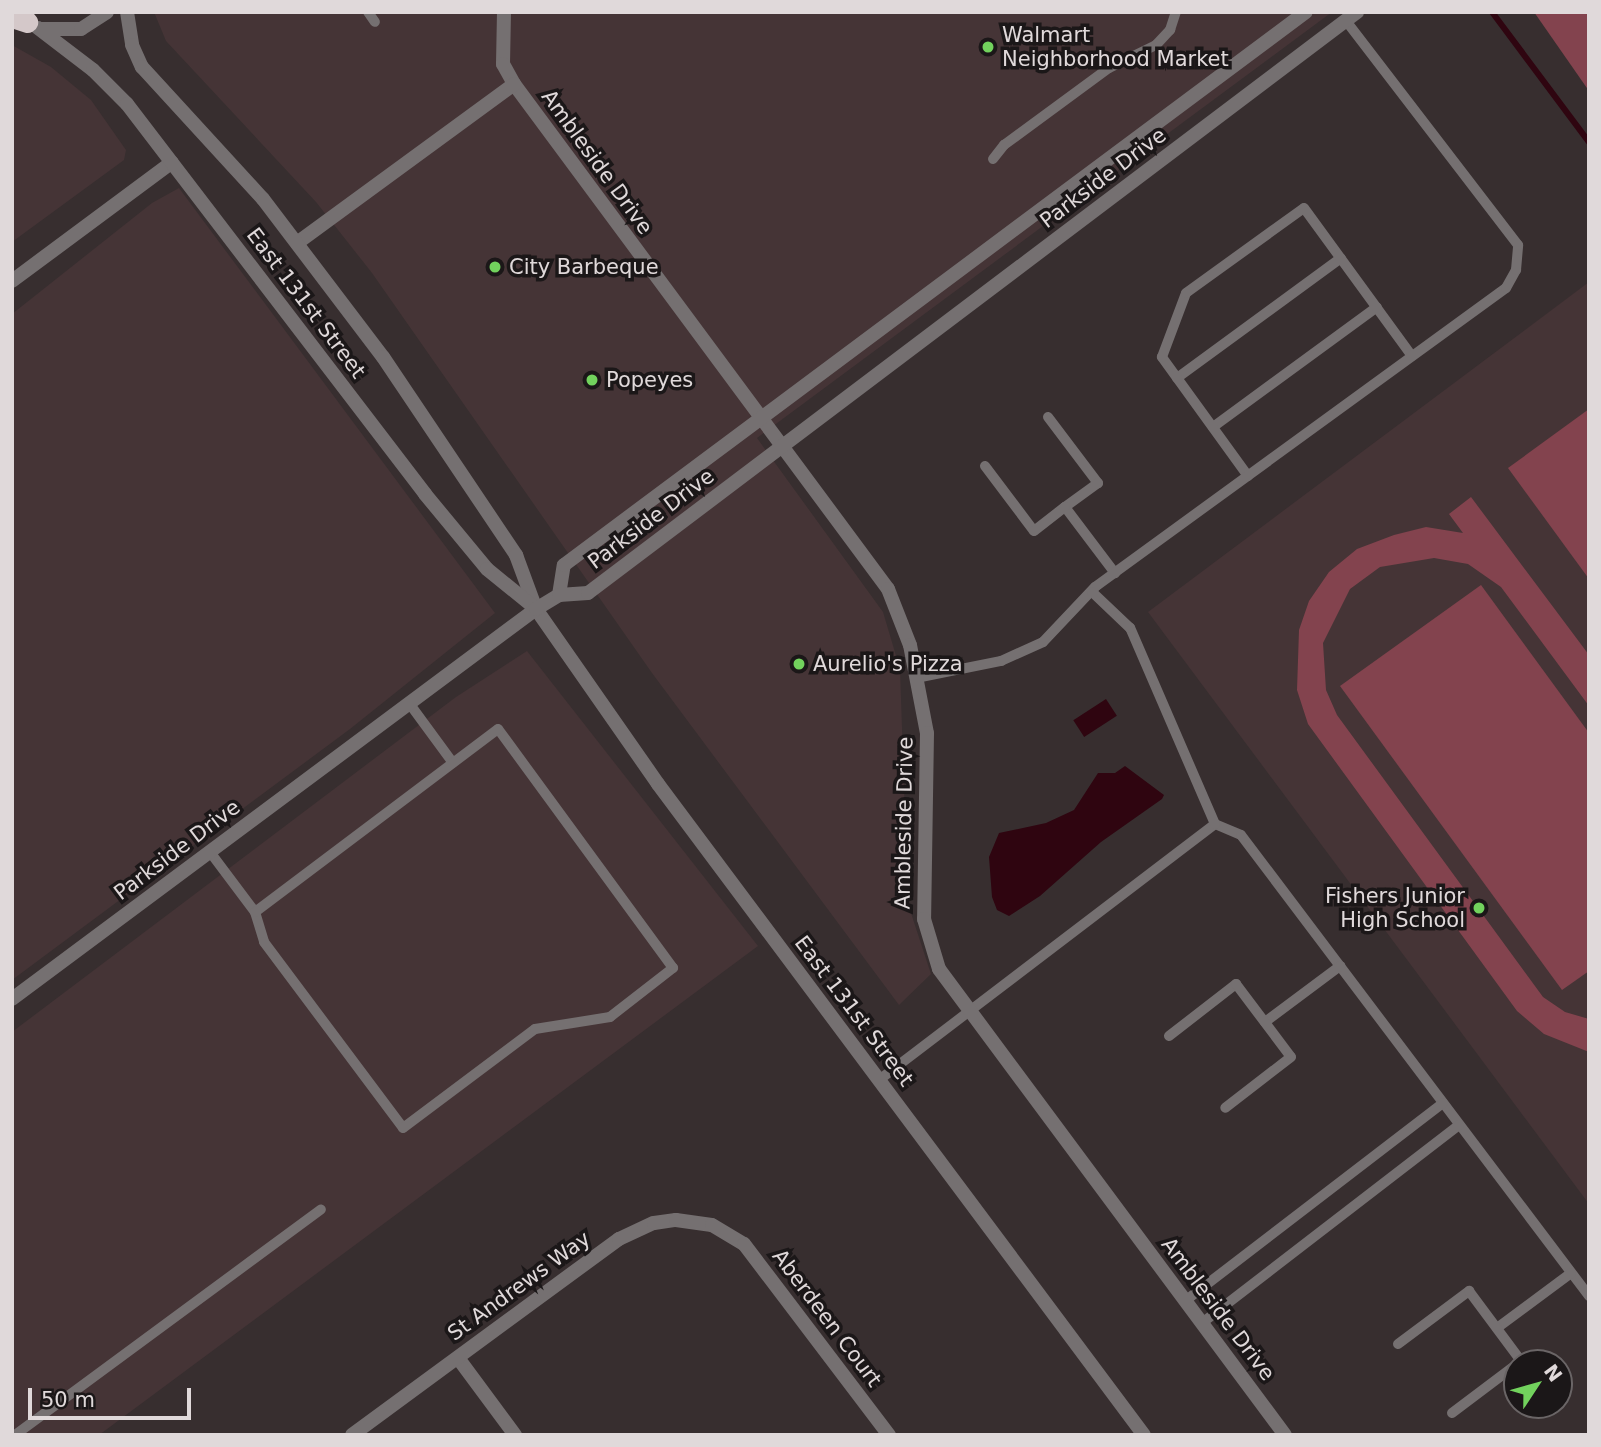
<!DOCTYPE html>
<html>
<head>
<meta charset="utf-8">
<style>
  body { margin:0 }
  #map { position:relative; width:1601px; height:1447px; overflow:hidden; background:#372e2f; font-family:"DejaVu Sans",sans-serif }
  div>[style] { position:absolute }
  .built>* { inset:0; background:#453436 }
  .green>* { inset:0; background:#83434e }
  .water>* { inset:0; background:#2f0510; transform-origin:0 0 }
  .stream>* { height:6px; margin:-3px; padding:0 3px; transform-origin:3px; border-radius:3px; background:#2f0510 }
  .service>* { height:10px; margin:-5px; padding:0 5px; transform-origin:5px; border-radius:5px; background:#757071 }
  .minor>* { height:14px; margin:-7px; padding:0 7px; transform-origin:7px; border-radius:7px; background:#757071 }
  .tertiary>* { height:14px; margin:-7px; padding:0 7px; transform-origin:7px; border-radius:7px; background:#757071 }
  .motorway>* { height:21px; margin:-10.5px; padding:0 10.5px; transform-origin:10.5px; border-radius:10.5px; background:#d4c8c9 }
  .dots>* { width:19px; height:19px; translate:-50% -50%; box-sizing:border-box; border:4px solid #1b1718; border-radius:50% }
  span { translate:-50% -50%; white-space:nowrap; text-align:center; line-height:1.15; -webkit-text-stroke:7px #1b1718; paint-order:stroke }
  .poi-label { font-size:21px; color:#e0d9da }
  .left { translate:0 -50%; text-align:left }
  .right { translate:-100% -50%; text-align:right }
  .street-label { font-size:21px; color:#e0d9da }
  .frame { position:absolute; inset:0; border:14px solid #e0d9da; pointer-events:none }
  .north { position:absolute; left:1503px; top:1349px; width:70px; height:70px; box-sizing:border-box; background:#1b1718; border:2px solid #6a6566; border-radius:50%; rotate:54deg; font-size:19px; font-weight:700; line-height:28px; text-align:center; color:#e0d9da }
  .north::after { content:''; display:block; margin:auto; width:24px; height:32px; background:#72d25d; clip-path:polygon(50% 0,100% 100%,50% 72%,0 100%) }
  .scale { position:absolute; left:28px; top:1388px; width:163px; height:32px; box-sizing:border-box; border:4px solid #e0d9da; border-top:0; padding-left:9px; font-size:21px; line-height:24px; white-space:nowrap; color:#e0d9da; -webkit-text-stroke:5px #1b1718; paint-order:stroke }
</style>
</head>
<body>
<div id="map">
  <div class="built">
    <i style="clip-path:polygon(154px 12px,1332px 12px,757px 438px,883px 612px,900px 669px,908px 904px,931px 974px,899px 1005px,652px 673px,372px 273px,316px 202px,166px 41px)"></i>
    <i style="clip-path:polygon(12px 45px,51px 67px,91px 100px,126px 150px,124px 160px,12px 242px)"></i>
    <i style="clip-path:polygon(179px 188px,495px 613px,350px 729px,12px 980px,12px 314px,152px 203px)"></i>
    <i style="clip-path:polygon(1589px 282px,1589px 1204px,1148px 612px)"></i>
    <i style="clip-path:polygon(527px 651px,758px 946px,99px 1435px,12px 1435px,12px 1032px,456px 697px)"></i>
  </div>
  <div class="green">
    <i style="clip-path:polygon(1534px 12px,1589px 12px,1589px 91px)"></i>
    <i style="clip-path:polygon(1589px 409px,1589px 579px,1508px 468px)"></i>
    <i style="clip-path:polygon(1471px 497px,1589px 655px,1589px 706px,1501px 587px,1468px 564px,1434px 558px,1380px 567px,1350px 589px,1323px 643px,1326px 690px,1337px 715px,1543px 997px,1565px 1012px,1589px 1019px,1589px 1052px,1544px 1034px,1517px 1011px,1308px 724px,1297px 690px,1299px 630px,1309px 601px,1329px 572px,1357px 549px,1394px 535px,1426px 527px,1463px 533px,1449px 514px)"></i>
    <i style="clip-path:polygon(1481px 585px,1589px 733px,1589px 971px,1562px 990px,1340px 686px)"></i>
  </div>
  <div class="water">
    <i style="left:1106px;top:699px;width:20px;height:39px;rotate:57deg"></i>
    <i style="clip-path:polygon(1125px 766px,1164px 795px,1162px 799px,1101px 842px,1040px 896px,1009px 916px,997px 910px,992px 897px,989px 857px,999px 833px,1046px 823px,1074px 810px,1098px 773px,1115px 773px)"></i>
  </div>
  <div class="stream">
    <i style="left:1492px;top:12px;width:162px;rotate:53.3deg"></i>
  </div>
  <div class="service">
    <i style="left:368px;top:12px;width:12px;rotate:55deg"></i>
    <i style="left:993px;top:159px;width:18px;rotate:-52deg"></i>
    <i style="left:1004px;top:145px;width:130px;rotate:-36.3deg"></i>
    <i style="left:1109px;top:68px;width:52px;rotate:-26.1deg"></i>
    <i style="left:1156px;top:45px;width:21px;rotate:-47deg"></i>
    <i style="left:1170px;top:30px;width:19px;rotate:-72deg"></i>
    <i style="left:1177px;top:378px;width:203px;rotate:-36.2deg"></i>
    <i style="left:1048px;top:417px;width:83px;rotate:52.9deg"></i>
    <i style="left:1098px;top:483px;width:41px;rotate:144deg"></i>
    <i style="left:1065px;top:507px;width:83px;rotate:52.9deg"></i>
    <i style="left:1213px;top:427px;width:203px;rotate:-36.2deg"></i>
    <i style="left:985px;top:466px;width:81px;rotate:53deg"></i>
    <i style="left:1034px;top:531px;width:39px;rotate:-38deg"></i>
    <i style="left:1248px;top:476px;width:147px;rotate:-125.9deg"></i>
    <i style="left:1162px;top:357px;width:68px;rotate:-69.4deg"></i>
    <i style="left:1186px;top:293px;width:145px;rotate:-35.8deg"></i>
    <i style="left:1304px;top:208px;width:183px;rotate:53.9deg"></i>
    <i style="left:916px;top:678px;width:87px;rotate:-11.3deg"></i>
    <i style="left:1001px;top:661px;width:46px;rotate:-24.3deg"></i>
    <i style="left:1043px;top:642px;width:76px;rotate:-46.6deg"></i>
    <i style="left:1095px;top:587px;width:508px;rotate:-36.04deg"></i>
    <i style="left:1506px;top:288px;width:21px;rotate:-61deg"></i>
    <i style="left:1516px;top:270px;width:25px;rotate:-85deg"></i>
    <i style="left:1518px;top:245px;width:282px;rotate:-127.5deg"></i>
    <i style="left:409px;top:703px;width:74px;rotate:53.7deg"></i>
    <i style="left:1215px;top:824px;width:28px;rotate:23deg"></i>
    <i style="left:1241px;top:835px;width:578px;rotate:52.95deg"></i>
    <i style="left:210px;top:852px;width:75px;rotate:53.1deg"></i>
    <i style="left:255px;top:912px;width:31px;rotate:73deg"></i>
    <i style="left:264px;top:942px;width:232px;rotate:53.2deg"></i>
    <i style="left:403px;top:1128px;width:165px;rotate:-36.9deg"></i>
    <i style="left:535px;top:1029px;width:76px;rotate:-9.1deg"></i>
    <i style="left:610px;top:1017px;width:80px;rotate:-37.9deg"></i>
    <i style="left:673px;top:968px;width:296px;rotate:-126.2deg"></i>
    <i style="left:498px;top:729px;width:304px;rotate:143deg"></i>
    <i style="left:1265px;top:1022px;width:94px;rotate:-36.7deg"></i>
    <i style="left:1169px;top:1036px;width:85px;rotate:-37.8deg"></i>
    <i style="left:1236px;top:984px;width:91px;rotate:53deg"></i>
    <i style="left:1291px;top:1057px;width:83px;rotate:142.3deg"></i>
    <i style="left:879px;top:1080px;width:422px;rotate:-37.3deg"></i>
    <i style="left:1215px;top:824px;width:214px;rotate:-113.4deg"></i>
    <i style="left:1130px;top:628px;width:52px;rotate:-136.5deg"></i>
    <i style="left:1185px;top:1301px;width:325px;rotate:-37.5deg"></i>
    <i style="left:1202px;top:1323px;width:324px;rotate:-37.6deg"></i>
    <i style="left:1497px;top:1328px;width:92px;rotate:-36.6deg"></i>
    <i style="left:1398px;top:1344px;width:89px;rotate:-36.7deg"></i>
    <i style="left:1469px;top:1291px;width:87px;rotate:53.4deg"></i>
    <i style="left:1521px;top:1361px;width:4px;rotate:146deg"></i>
    <i style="left:1452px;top:1413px;width:81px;rotate:-37deg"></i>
    <i style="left:15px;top:1435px;width:380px;rotate:-36.4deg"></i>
  </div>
  <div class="minor">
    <i style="left:504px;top:12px;width:52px;rotate:91.1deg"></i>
    <i style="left:503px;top:64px;width:23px;rotate:61deg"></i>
    <i style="left:514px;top:84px;width:628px;rotate:53.48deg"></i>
    <i style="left:888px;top:589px;width:60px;rotate:68.6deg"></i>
    <i style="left:910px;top:645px;width:90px;rotate:79.1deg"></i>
    <i style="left:927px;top:733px;width:186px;rotate:90.9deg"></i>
    <i style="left:924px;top:919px;width:52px;rotate:73.3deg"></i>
    <i style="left:939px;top:969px;width:580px;rotate:53.41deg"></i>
    <i style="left:297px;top:243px;width:269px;rotate:-36.2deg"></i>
    <i style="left:12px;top:281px;width:199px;rotate:-36.6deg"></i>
    <i style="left:458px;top:1358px;width:96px;rotate:53.5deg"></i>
    <i style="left:352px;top:1435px;width:331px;rotate:-36.3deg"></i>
    <i style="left:619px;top:1239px;width:38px;rotate:-25deg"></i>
    <i style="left:654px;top:1223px;width:22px;rotate:-8deg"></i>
    <i style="left:676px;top:1220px;width:36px;rotate:8deg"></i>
    <i style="left:712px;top:1225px;width:37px;rotate:31deg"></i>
    <i style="left:744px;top:1244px;width:240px;rotate:52.8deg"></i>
  </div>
  <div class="tertiary">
    <i style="left:127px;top:12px;width:33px;rotate:81deg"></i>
    <i style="left:132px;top:45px;width:24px;rotate:66deg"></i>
    <i style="left:142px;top:67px;width:179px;rotate:47.5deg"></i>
    <i style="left:263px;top:199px;width:198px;rotate:52.8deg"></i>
    <i style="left:383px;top:357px;width:239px;rotate:56.1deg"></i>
    <i style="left:516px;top:555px;width:58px;rotate:69.7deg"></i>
    <i style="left:536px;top:609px;width:213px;rotate:55.1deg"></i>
    <i style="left:658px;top:784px;width:812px;rotate:53.26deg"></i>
    <i style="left:38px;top:28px;width:69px;rotate:37.4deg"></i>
    <i style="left:93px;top:70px;width:48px;rotate:45deg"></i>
    <i style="left:127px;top:104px;width:491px;rotate:52.6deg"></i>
    <i style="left:425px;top:494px;width:97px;rotate:50.4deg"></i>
    <i style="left:487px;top:569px;width:62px;rotate:39.1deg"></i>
    <i style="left:41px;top:29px;width:40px"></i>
    <i style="left:81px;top:29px;width:31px;rotate:-33deg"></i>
    <i style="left:559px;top:595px;width:30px;rotate:-81deg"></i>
    <i style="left:564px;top:565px;width:925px;rotate:-36.7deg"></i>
    <i style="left:12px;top:999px;width:653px;rotate:-36.66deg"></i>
    <i style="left:536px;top:609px;width:27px;rotate:-31deg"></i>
    <i style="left:559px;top:595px;width:29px;rotate:-4deg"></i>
    <i style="left:588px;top:593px;width:964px;rotate:-37.07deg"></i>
  </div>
  <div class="motorway">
    <i style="left:12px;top:17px;width:16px;rotate:18deg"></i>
  </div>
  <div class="dots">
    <i style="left:988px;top:47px;background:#72d25d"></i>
    <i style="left:495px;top:267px;background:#72d25d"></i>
    <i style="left:592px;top:380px;background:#72d25d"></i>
    <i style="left:799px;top:664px;background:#72d25d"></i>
    <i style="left:1479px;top:908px;background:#72d25d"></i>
  </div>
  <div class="poi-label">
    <span class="left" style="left:1002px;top:47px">Walmart<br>Neighborhood Market</span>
    <span class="left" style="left:509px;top:267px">City Barbeque</span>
    <span class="left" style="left:606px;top:380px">Popeyes</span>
    <span class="left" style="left:813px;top:664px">Aurelio's Pizza</span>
    <span class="right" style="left:1465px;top:908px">Fishers Junior<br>High School</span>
  </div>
  <div class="street-label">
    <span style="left:597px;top:162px;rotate:54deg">Ambleside Drive</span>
    <span style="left:1103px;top:178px;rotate:-37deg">Parkside Drive</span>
    <span style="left:306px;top:303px;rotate:53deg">East 131st Street</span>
    <span style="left:651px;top:519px;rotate:-37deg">Parkside Drive</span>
    <span style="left:904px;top:823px;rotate:-89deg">Ambleside Drive</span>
    <span style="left:177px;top:850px;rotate:-37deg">Parkside Drive</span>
    <span style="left:854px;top:1011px;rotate:53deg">East 131st Street</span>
    <span style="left:519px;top:1286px;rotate:-36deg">St Andrews Way</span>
    <span style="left:1218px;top:1309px;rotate:53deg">Ambleside Drive</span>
    <span style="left:827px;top:1318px;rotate:53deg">Aberdeen Court</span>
  </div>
  <div class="frame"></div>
  <div class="north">N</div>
  <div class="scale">50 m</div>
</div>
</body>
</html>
